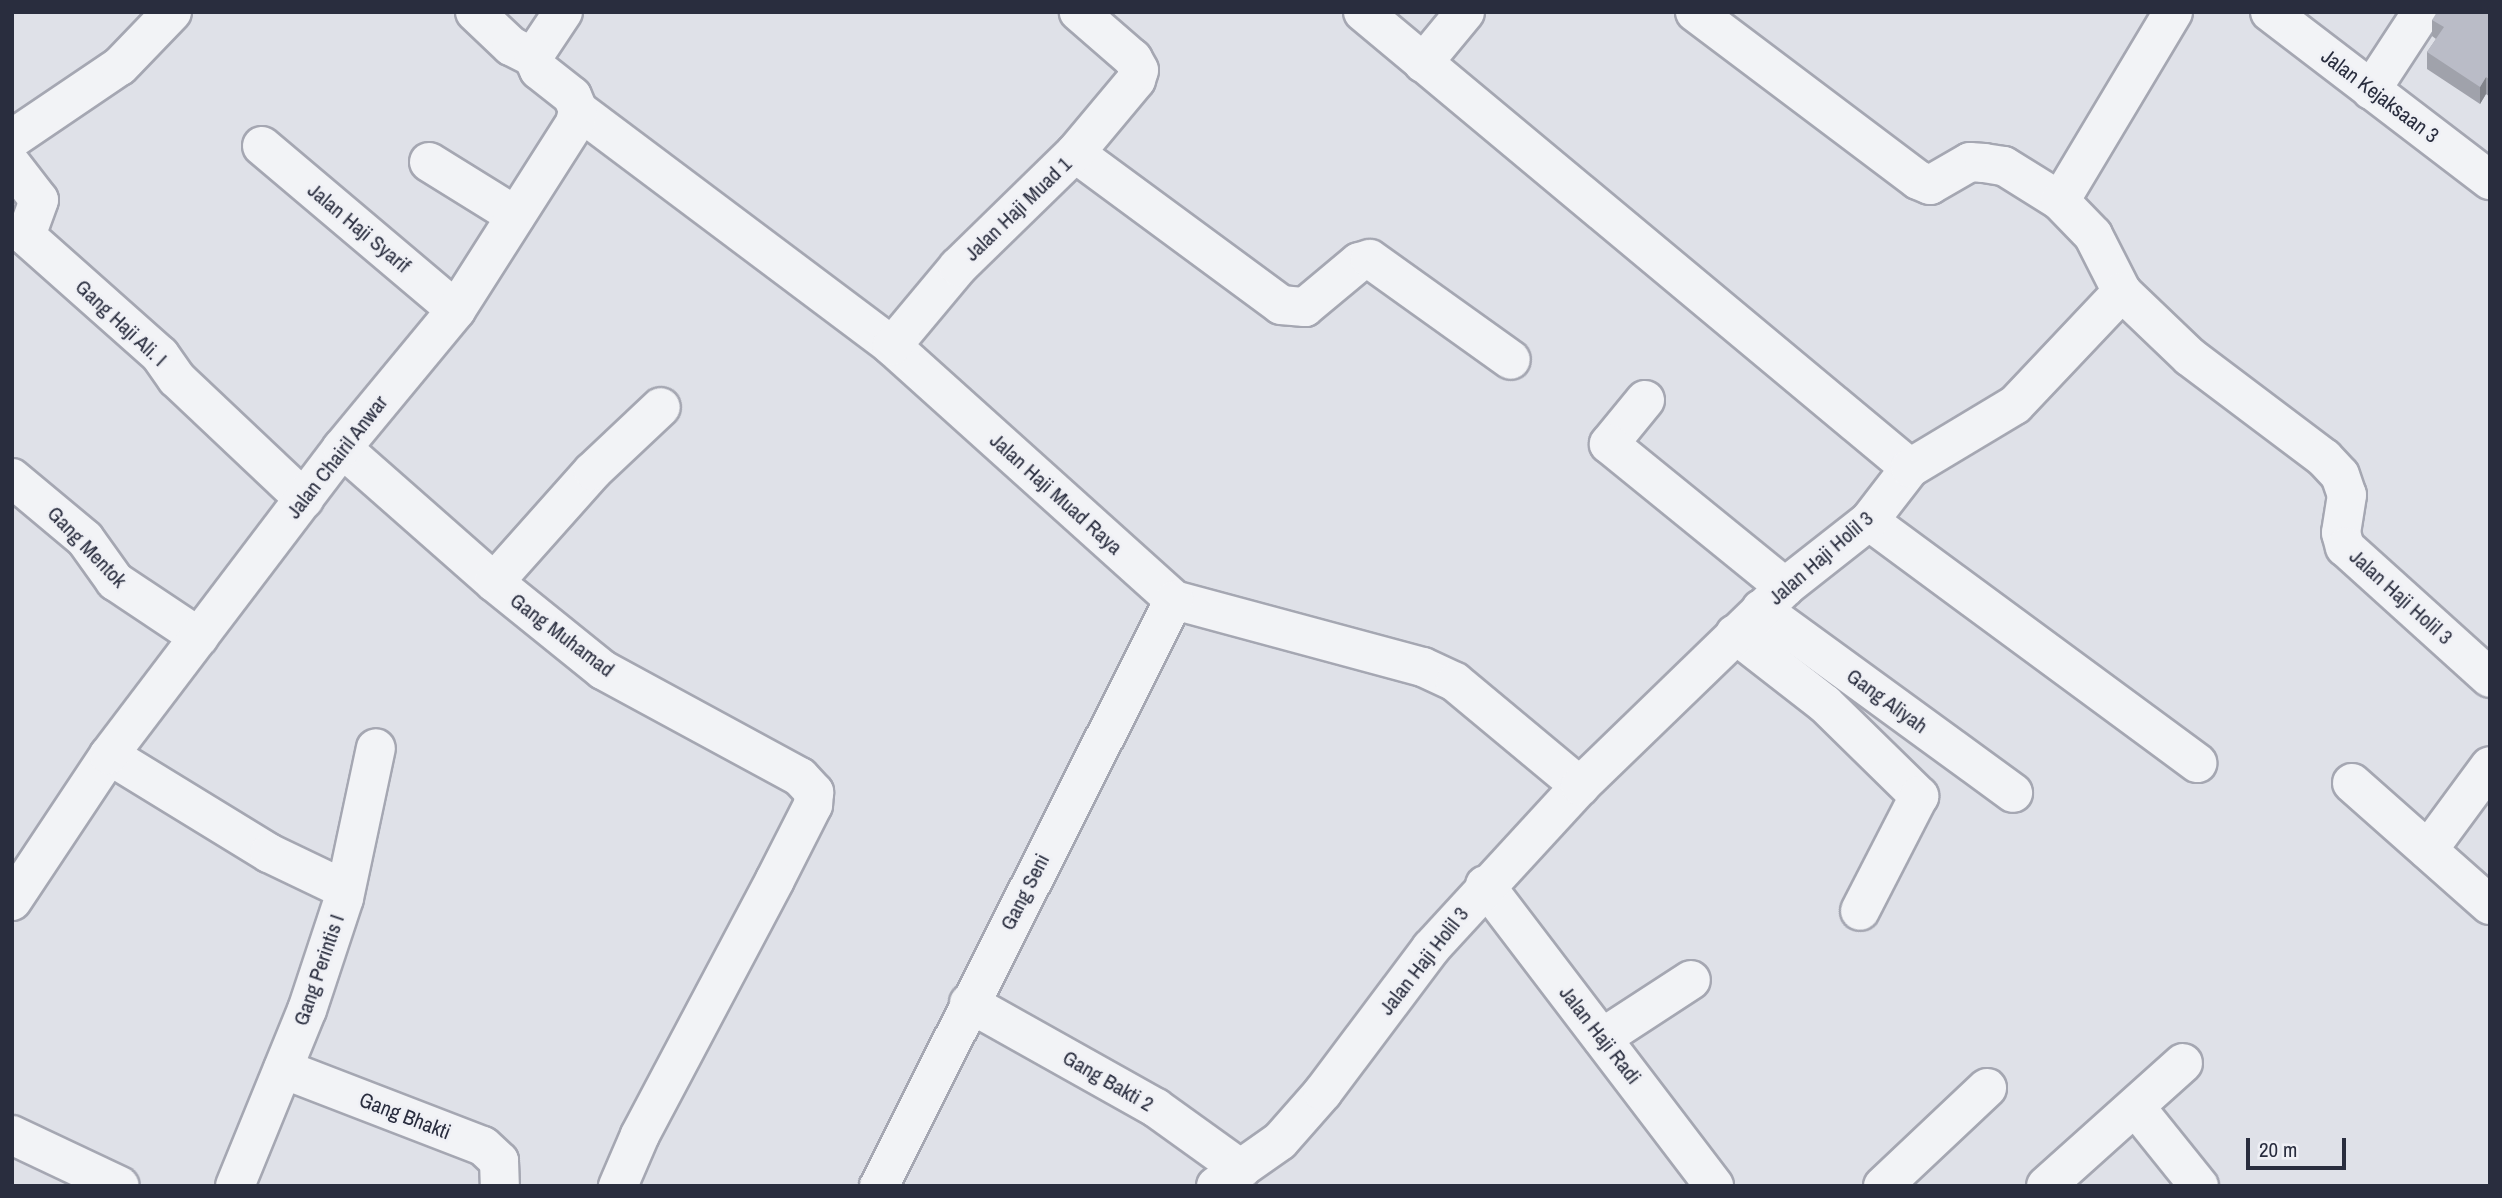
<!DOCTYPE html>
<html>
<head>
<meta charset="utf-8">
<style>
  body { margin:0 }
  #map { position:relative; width:2502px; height:1198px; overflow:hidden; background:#dfe1e8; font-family:"Archivo Narrow",sans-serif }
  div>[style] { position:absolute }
  .roads { filter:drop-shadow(2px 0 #a5a7b2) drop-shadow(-2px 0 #a5a7b2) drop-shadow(0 2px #a5a7b2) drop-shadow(0 -2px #a5a7b2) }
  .minor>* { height:38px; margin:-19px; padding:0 19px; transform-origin:19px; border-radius:19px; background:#f2f3f6 }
  .wall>* { inset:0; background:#a0a2ab }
  .shaded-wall>* { inset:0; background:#82848b }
  .building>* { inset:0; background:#babcc7 }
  span { translate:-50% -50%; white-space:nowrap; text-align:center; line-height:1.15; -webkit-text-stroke:5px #eff0f5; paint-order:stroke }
  .street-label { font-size:21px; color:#292d3e }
  .frame { position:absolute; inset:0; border:14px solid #292d3e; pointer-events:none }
  .scale { position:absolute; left:2246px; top:1138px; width:100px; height:32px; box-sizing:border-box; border:4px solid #292d3e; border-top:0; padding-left:9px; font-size:21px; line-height:24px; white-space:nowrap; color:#292d3e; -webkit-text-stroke:5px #eff0f5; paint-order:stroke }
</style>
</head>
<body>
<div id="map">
  <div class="roads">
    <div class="minor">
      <i style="left:475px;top:12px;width:50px;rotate:43.4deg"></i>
      <i style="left:511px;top:46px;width:25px;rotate:27deg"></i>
      <i style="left:1363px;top:12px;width:712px;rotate:39.82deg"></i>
      <i style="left:1695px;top:12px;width:279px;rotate:37deg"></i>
      <i style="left:1918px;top:180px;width:13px;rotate:23deg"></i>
      <i style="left:1930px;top:185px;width:46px;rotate:-29.9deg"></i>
      <i style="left:1970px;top:162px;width:14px;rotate:4deg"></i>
      <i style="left:1984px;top:163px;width:20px;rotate:9deg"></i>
      <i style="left:2004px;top:166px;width:66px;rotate:32deg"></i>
      <i style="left:2270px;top:12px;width:277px;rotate:37.4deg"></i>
      <i style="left:533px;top:57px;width:54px;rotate:-56.3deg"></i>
      <i style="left:1423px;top:63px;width:66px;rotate:-50.5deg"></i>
      <i style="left:2371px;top:90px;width:93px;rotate:-56.8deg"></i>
      <i style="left:578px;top:110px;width:393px;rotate:36.9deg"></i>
      <i style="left:892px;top:346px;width:380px;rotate:42deg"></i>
      <i style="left:1174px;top:600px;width:258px;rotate:15.1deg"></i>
      <i style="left:1423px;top:667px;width:35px;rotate:25deg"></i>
      <i style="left:1455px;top:682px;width:163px;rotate:39.8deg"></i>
      <i style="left:12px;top:139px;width:130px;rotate:-34.1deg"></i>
      <i style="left:120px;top:66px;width:75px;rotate:-46.1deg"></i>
      <i style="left:262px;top:146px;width:254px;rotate:40.2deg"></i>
      <i style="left:1075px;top:153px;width:256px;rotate:36.4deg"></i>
      <i style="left:1281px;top:305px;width:24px;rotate:5deg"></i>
      <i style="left:1305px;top:307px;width:70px;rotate:-39.8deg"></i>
      <i style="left:1359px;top:262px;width:11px;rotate:-15deg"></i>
      <i style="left:1370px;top:259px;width:173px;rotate:35.6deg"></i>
      <i style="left:429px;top:162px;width:102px;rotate:31.8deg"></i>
      <i style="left:12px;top:165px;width:44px;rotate:52.4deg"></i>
      <i style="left:39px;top:200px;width:38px;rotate:110deg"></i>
      <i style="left:26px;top:236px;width:179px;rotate:41.6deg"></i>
      <i style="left:160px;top:355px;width:29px;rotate:55deg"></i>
      <i style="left:177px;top:379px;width:175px;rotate:43.4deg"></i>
      <i style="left:2122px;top:292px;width:64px;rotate:-117deg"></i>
      <i style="left:2093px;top:235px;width:47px;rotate:-134.1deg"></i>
      <i style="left:2060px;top:201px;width:220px;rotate:-59.1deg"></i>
      <i style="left:892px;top:346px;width:103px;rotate:-50.1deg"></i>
      <i style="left:958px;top:267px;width:163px;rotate:-44.3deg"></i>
      <i style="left:1075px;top:153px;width:95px;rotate:-50.1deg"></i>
      <i style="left:1136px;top:80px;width:10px;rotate:-73deg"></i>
      <i style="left:1139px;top:70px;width:13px;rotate:-119deg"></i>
      <i style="left:1133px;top:59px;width:72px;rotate:-139deg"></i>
      <i style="left:1645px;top:400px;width:57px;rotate:129.3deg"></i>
      <i style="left:1609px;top:444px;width:227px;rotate:39.1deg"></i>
      <i style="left:342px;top:448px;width:203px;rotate:41.4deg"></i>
      <i style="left:494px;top:582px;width:140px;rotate:38.9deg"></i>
      <i style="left:603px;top:670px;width:224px;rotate:28.5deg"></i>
      <i style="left:800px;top:777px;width:21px;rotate:47deg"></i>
      <i style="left:814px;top:792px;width:13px;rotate:94deg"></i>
      <i style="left:813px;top:805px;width:84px;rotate:116.9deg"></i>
      <i style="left:775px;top:880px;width:289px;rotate:117.9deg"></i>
      <i style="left:640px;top:1135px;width:56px;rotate:113.3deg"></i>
      <i style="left:12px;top:478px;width:95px;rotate:39.9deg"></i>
      <i style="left:85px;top:539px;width:52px;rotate:54.5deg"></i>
      <i style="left:115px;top:581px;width:101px;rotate:33.7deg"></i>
      <i style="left:1869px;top:521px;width:408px;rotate:36.4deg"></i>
      <i style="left:494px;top:582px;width:149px;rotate:-48.3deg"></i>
      <i style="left:593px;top:471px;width:93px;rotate:-43.3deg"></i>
      <i style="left:1761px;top:609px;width:312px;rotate:36.1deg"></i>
      <i style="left:1735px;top:634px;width:114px;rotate:37.9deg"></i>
      <i style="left:1825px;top:704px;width:132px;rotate:44.4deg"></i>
      <i style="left:1919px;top:796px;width:129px;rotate:117.2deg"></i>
      <i style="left:109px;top:755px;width:188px;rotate:31.5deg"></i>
      <i style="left:269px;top:853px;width:83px;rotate:25.6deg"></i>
      <i style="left:2352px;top:783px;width:184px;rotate:41.5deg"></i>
      <i style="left:2428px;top:850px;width:104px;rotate:-53.6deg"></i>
      <i style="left:1485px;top:885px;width:378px;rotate:52.7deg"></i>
      <i style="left:12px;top:901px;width:175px;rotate:-56.4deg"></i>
      <i style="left:109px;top:755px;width:385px;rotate:-52.8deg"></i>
      <i style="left:342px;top:448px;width:179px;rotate:-50.4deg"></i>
      <i style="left:456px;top:310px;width:222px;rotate:-57.5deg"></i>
      <i style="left:575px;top:123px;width:13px;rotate:-77deg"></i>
      <i style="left:578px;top:110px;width:15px;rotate:-113deg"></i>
      <i style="left:572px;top:96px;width:42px;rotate:-141.8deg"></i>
      <i style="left:539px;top:70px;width:14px;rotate:-115deg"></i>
      <i style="left:969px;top:1003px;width:214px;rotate:29.3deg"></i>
      <i style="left:1156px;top:1108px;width:105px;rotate:35.7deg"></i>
      <i style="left:1602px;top:1038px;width:106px;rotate:-33.1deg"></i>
      <i style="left:283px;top:1069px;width:214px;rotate:21.1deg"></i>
      <i style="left:483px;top:1146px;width:22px;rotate:43deg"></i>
      <i style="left:499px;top:1161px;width:25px;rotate:88deg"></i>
      <i style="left:2137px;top:1109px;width:99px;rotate:51.2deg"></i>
      <i style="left:12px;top:1135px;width:119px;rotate:25.3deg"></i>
      <i style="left:235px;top:1186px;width:190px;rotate:-67.8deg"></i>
      <i style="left:307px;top:1010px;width:118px;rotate:-71.7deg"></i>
      <i style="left:344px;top:898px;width:153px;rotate:-78deg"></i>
      <i style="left:879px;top:1186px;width:656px;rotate:-63.28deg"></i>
      <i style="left:1216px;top:1186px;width:78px;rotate:-35.1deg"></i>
      <i style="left:1280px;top:1141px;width:65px;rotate:-48.7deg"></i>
      <i style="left:1323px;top:1092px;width:180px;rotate:-53.1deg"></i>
      <i style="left:1431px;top:948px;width:220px;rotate:-47.4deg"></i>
      <i style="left:1580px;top:786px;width:286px;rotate:-44.1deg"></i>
      <i style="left:1785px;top:587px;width:107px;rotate:-38.2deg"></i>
      <i style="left:1869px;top:521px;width:67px;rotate:-52.3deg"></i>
      <i style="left:1910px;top:468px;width:122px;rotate:-31deg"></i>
      <i style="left:2015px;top:405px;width:156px;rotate:-46.6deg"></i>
      <i style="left:2122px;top:292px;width:94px;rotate:43.7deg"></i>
      <i style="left:2190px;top:357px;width:168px;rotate:37deg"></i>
      <i style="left:2324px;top:458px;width:23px;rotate:47deg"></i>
      <i style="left:2340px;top:475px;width:21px;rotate:71deg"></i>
      <i style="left:2347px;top:495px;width:38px;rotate:99deg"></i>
      <i style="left:2341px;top:533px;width:15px;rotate:74deg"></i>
      <i style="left:2345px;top:547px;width:195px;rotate:42.1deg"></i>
      <i style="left:1883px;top:1186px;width:143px;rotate:-43.3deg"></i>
      <i style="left:2046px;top:1186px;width:184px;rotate:-41.9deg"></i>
    </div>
  </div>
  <div class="wall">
    <i style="clip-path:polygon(2490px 12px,2490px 97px,2486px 94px,2480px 104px,2427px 69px,2427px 52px,2436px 39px,2432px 36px,2432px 20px)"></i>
  </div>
  <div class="shaded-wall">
    <i style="clip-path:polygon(2486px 77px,2486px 94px,2480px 104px,2480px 87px)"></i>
  </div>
  <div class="building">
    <i style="clip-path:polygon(2437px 12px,2490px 12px,2490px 80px,2486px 77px,2480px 87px,2427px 52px,2444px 27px,2432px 20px)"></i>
  </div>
  <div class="street-label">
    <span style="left:2380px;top:96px;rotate:37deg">Jalan Kejaksaan 3</span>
    <span style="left:1018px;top:209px;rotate:-44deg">Jalan Haji Muad 1</span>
    <span style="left:359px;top:228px;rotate:40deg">Jalan Haji Syarif</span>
    <span style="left:121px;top:323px;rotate:43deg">Gang Haji Ali. I</span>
    <span style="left:337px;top:457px;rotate:-52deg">Jalan Chairil Anwar</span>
    <span style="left:1056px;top:494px;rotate:42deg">Jalan Haji Muad Raya</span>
    <span style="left:87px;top:547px;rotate:46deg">Gang Mentok</span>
    <span style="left:1821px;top:558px;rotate:-41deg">Jalan Haji Holil 3</span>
    <span style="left:2401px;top:597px;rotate:42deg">Jalan Haji Holil 3</span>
    <span style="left:562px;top:635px;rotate:37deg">Gang Muhamad</span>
    <span style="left:1887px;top:701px;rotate:36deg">Gang Aliyah</span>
    <span style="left:1025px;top:892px;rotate:-63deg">Gang Seni</span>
    <span style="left:1424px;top:961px;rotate:-52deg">Jalan Haji Holil 3</span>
    <span style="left:319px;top:970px;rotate:-71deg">Gang Perintis I</span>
    <span style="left:1600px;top:1035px;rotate:52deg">Jalan Haji Radi</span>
    <span style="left:1108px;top:1081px;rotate:30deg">Gang Bakti 2</span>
    <span style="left:405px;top:1116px;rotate:21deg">Gang Bhakti</span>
  </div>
  <div class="frame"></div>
  <div class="scale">20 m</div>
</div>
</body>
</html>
